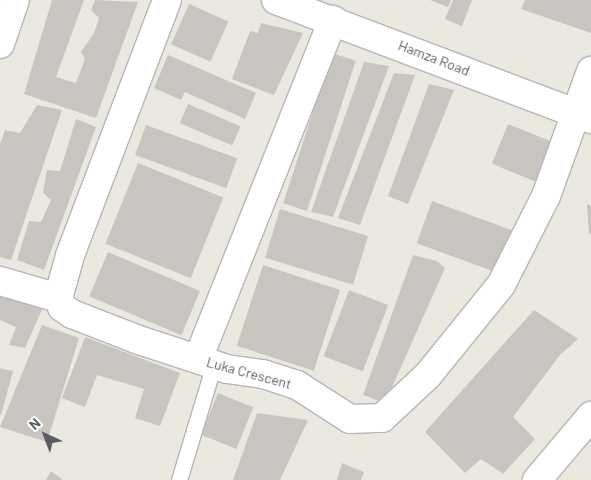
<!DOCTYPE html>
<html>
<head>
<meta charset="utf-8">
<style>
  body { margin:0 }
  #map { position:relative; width:591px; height:480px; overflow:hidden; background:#ebe8e0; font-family:Barlow,sans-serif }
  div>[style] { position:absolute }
  .building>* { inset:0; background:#c8c5c0; transform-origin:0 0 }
  .roads { filter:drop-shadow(1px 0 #b3b7bb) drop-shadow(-1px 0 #b3b7bb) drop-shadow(0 1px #b3b7bb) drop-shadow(0 -1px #b3b7bb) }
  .lane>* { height:15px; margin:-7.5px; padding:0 7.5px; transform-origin:7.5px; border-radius:7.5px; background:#fff }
  .street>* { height:28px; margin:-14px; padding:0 14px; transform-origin:14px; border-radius:14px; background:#fff }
  .secondary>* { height:28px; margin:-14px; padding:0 14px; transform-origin:14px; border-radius:14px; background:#fff }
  span { translate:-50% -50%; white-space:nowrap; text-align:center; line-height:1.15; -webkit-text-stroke:4px #fff; paint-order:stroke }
  .street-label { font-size:14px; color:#595d61 }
  .north { position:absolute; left:20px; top:410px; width:50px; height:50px; -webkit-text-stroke:4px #fff; paint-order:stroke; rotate:317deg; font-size:14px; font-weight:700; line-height:20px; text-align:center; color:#595d61 }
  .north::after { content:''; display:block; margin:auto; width:18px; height:22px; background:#595d61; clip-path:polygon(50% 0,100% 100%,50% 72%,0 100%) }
</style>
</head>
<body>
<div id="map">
  <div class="building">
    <i style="clip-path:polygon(52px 0,84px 0,56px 77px,76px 83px,85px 59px,81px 52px,94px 33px,99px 18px,91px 10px,95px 0,138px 2px,96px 118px,24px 94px)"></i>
    <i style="clip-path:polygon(430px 0,451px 0,448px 7px)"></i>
    <i style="clip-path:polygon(453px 0,472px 0,462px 26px,445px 19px)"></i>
    <i style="clip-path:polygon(525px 0,591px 0,591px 33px,521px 9px)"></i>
    <i style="left:189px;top:4px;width:43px;height:44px;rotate:24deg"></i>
    <i style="clip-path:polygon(261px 23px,303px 33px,274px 95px,232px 79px,250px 31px,258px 33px)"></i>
    <i style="left:332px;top:53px;width:25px;height:158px;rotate:18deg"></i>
    <i style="clip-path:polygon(168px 55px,256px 93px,245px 119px,185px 92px,181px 100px,154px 88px)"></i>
    <i style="clip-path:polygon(364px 62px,389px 66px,333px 217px,311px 212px)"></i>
    <i style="clip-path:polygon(394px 73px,415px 75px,360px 225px,338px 218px)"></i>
    <i style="clip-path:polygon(429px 84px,454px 90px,408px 204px,388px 196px)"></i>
    <i style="left:188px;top:104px;width:57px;height:21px;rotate:23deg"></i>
    <i style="clip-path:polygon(37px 105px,62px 110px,11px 260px,0 257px,0 144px,5px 130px,20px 133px)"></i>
    <i style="clip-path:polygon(76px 119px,96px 127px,44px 270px,17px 260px,29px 221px,41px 222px,51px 200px,43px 193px,47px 170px,60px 171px)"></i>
    <i style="left:508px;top:124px;width:51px;height:43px;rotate:22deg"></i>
    <i style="left:146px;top:125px;width:97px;height:32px;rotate:20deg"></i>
    <i style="left:138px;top:163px;width:92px;height:87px;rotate:22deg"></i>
    <i style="left:432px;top:201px;width:90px;height:45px;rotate:20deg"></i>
    <i style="clip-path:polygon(587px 204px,591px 206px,591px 234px,589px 234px)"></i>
    <i style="left:280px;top:209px;width:92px;height:51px;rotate:17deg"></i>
    <i style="left:108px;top:252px;width:100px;height:48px;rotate:23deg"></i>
    <i style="clip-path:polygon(413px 255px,437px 261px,445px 268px,385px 403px,363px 395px)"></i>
    <i style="left:263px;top:265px;width:81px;height:85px;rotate:18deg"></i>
    <i style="clip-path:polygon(0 288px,45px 303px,25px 348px,9px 345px,16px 327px,0 320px)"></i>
    <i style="left:349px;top:290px;width:42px;height:71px;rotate:21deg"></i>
    <i style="clip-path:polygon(534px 310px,578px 339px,560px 355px,513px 417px,535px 439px,503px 474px,481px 459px,465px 473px,425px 432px)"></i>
    <i style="clip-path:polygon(42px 325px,79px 338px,47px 442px,0 427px)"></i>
    <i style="clip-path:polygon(85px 337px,180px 373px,160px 426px,135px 418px,144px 389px,97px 375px,85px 407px,62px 398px)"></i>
    <i style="clip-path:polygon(0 368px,13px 371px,1px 415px,0 415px)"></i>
    <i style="left:218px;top:393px;width:38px;height:45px;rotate:22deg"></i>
    <i style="clip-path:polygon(257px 413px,308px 420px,280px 480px,233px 480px)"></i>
    <i style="clip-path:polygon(342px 463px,364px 472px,361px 480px,337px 480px)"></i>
    <i style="clip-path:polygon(51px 471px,63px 480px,46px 480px)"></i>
  </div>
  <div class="roads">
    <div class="lane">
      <i style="left:179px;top:480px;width:121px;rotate:-73.2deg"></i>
    </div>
    <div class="street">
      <i style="left:167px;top:0;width:274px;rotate:110.8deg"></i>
      <i style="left:70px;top:256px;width:44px;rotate:105.9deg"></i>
      <i style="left:58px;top:298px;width:10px;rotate:66deg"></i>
      <i style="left:62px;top:307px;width:12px;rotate:35deg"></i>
      <i style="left:72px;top:314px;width:69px;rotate:21.3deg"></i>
      <i style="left:136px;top:339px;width:96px;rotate:18.2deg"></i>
      <i style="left:227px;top:369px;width:36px;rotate:8deg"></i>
      <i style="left:263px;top:374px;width:36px;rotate:18deg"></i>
      <i style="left:297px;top:385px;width:63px;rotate:32.7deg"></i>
      <i style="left:350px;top:419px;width:32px;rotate:-2deg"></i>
      <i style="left:382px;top:418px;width:63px;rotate:-43.1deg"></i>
      <i style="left:428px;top:375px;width:116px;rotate:-51deg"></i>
      <i style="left:501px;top:285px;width:100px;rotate:-63.2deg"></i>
      <i style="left:546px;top:196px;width:133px;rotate:-70.2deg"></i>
      <i style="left:0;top:44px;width:46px;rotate:-71.2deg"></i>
      <i style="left:0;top:281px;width:60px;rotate:16.3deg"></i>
      <i style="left:198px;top:359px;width:365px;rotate:-68.3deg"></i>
    </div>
    <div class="secondary">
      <i style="left:276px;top:0;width:337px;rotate:20.7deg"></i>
      <i style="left:537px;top:480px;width:84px;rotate:-49.8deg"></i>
    </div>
  </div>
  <div class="street-label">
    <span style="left:434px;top:58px;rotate:21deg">Hamza Road</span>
    <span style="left:249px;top:373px;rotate:15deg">Luka Crescent</span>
  </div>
  <div class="north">N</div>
</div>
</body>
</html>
